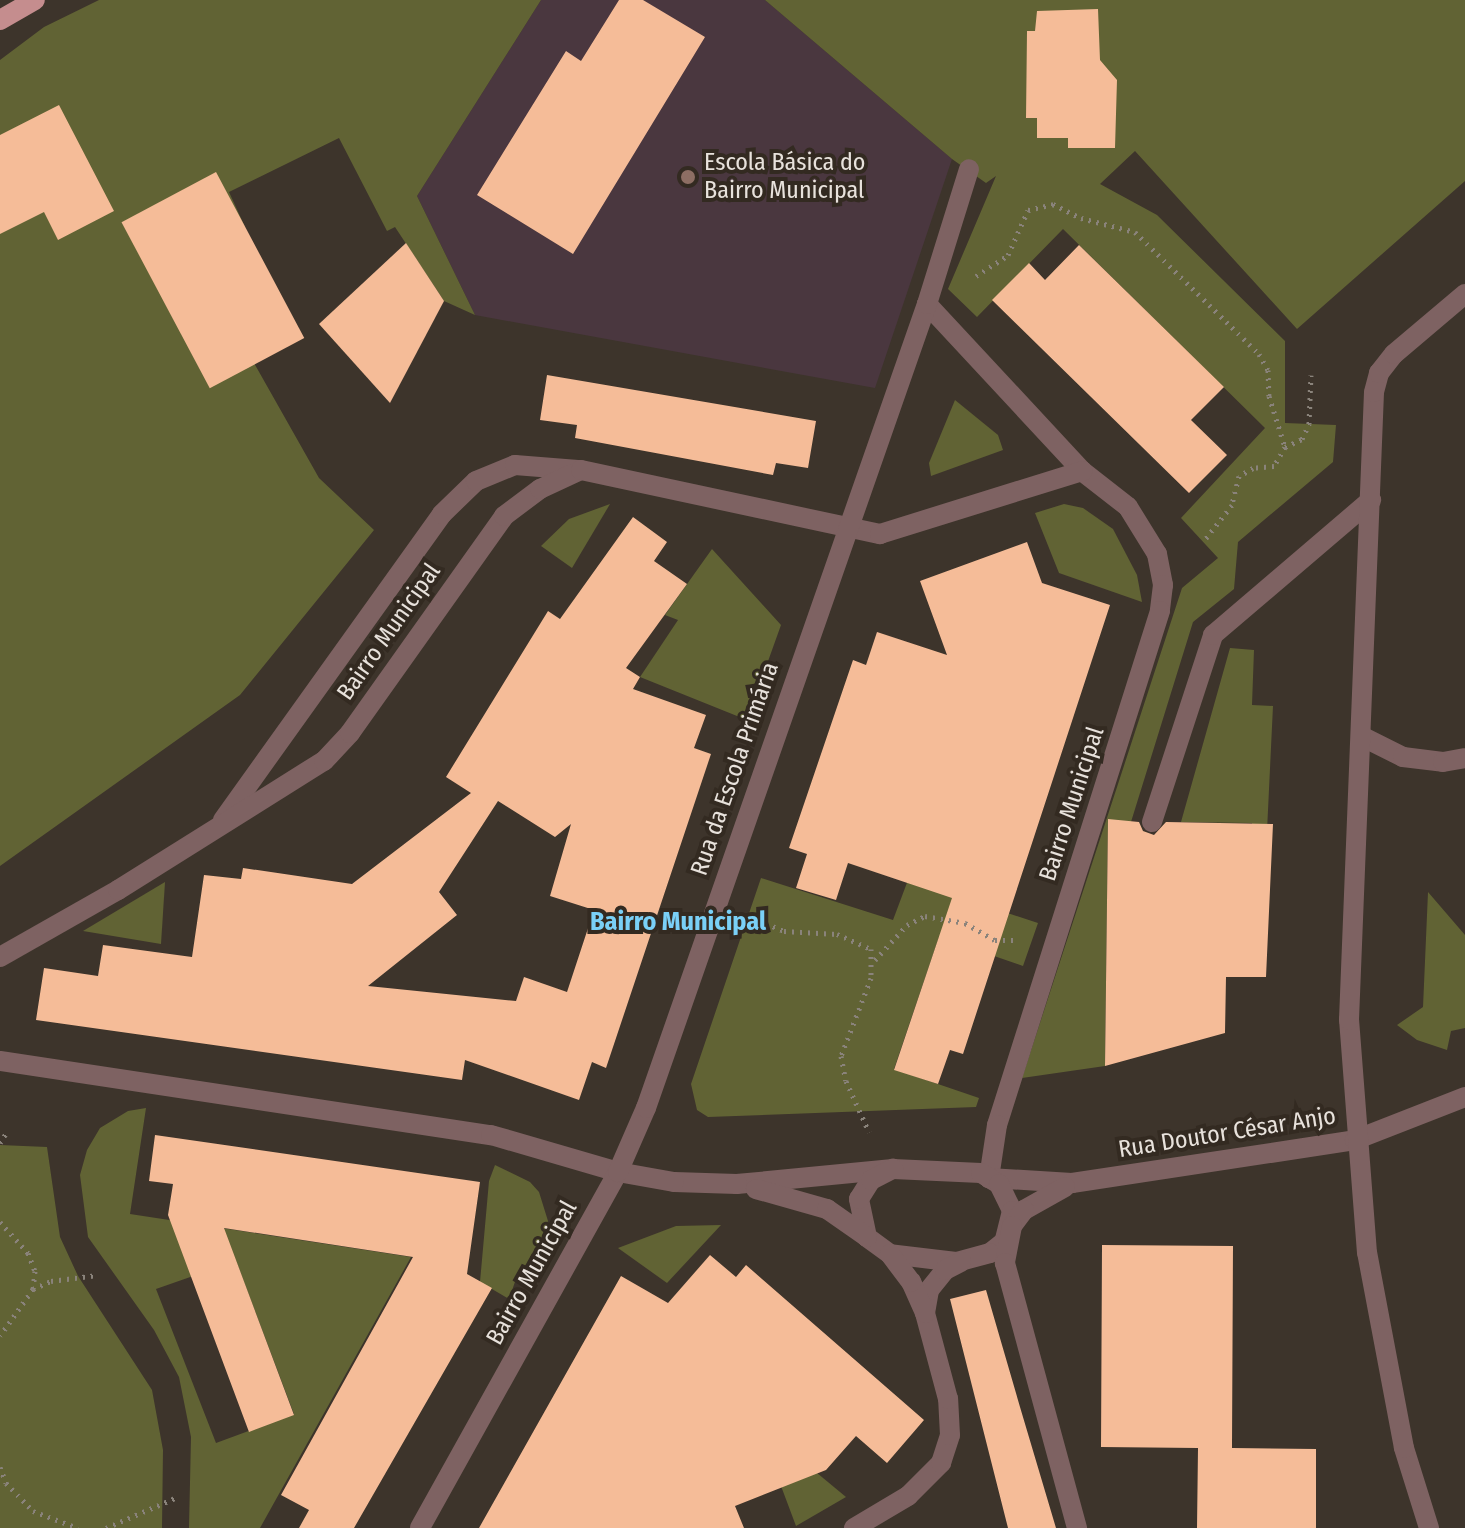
<!DOCTYPE html>
<html>
<head>
<meta charset="utf-8">
<style>
  body { margin:0 }
  #map { position:relative; width:1465px; height:1528px; overflow:hidden; background:#3d342b; font-family:"Fira Sans Condensed",sans-serif }
  div>[style] { position:absolute }
  .education>* { inset:0; background:#4a373f }
  .green>* { inset:0; background:#616334 }
  .building>* { inset:0; background:#f5bc98; transform-origin:0 0 }
  .path>* { height:5px; margin-top:-2.5px; transform-origin:0; background:repeating-linear-gradient(90deg,#8a837b 0 2px,transparent 0 8px) }
  .minor>* { height:20px; margin:-10px; padding:0 10px; transform-origin:10px; border-radius:10px; background:#7e6262 }
  .major>* { height:20px; margin:-10px; padding:0 10px; transform-origin:10px; border-radius:10px; background:#c58d8e }
  .dots>* { width:22px; height:22px; translate:-50% -50%; box-sizing:border-box; border:4px solid #332a21; border-radius:50% }
  span { translate:-50% -50%; white-space:nowrap; text-align:center; line-height:1.15; -webkit-text-stroke:8px #332a21; paint-order:stroke }
  .poi-label { font-size:24px; color:#e8e2dc }
  .left { translate:0 -50%; text-align:left }
  .street-label { font-size:24px; color:#e8e2dc }
  .neighbourhood-label { font-size:26px; color:#7ad0f7; font-weight:700 }
</style>
</head>
<body>
<div id="map">
  <div class="education">
    <i style="clip-path:polygon(541px 0,765px 0,952px 159px,875px 388px,475px 315px,417px 196px)"></i>
  </div>
  <div class="green">
    <i style="clip-path:polygon(99px 0,541px 0,417px 196px,475px 315px,444px 301px,395px 227px,387px 231px,339px 138px,229px 192px,245px 227px,209px 387px,254px 363px,319px 478px,374px 530px,240px 695px,0 866px,0 60px,44px 27px)"></i>
    <i style="clip-path:polygon(765px 0,1465px 0,1465px 181px,1297px 329px,1135px 151px,1100px 184px,1157px 215px,1285px 341px,1285px 423px,1336px 425px,1333px 462px,1238px 542px,1234px 589px,1193px 622px,1131px 822px,1108px 822px,1105px 1066px,1022px 1078px,1182px 588px,1218px 558px,1181px 518px,1265px 428px,1063px 229px,977px 317px,948px 289px,996px 176px,986px 183px,952px 159px)"></i>
    <i style="clip-path:polygon(955px 400px,998px 435px,1003px 450px,931px 476px,929px 463px)"></i>
    <i style="clip-path:polygon(610px 504px,572px 568px,541px 546px,569px 519px)"></i>
    <i style="clip-path:polygon(1064px 504px,1083px 508px,1113px 529px,1137px 575px,1142px 602px,1059px 573px,1035px 513px)"></i>
    <i style="clip-path:polygon(712px 549px,781px 625px,747px 720px,640px 677px,678px 620px,665px 615px)"></i>
    <i style="clip-path:polygon(1230px 648px,1254px 650px,1252px 705px,1273px 706px,1260px 977px,1253px 977px,1252px 823px,1181px 822px)"></i>
    <i style="clip-path:polygon(761px 878px,893px 920px,908px 880px,1038px 923px,1023px 966px,939px 937px,894px 1069px,979px 1098px,976px 1107px,708px 1117px,697px 1110px,691px 1084px)"></i>
    <i style="clip-path:polygon(165px 882px,161px 944px,83px 931px)"></i>
    <i style="clip-path:polygon(1428px 892px,1465px 935px,1465px 1028px,1451px 1031px,1447px 1050px,1417px 1040px,1397px 1025px,1423px 1007px)"></i>
    <i style="clip-path:polygon(evenodd,146px 1108px,130px 1214px,411px 1257px,260px 1528px,189px 1528px,191px 1437px,179px 1377px,154px 1330px,88px 1237px,80px 1175px,87px 1150px,100px 1128px,128px 1111px,146px 1108px,236px 1261px,294px 1414px,216px 1443px,156px 1289px,236px 1261px)"></i>
    <i style="clip-path:polygon(0 1145px,47px 1147px,60px 1237px,78px 1276px,152px 1390px,163px 1450px,162px 1528px,0 1528px)"></i>
    <i style="clip-path:polygon(495px 1165px,530px 1182px,539px 1192px,548px 1221px,531px 1264px,522px 1281px,516px 1279px,509px 1299px,480px 1282px,489px 1181px)"></i>
    <i style="clip-path:polygon(721px 1225px,667px 1283px,618px 1248px,676px 1226px)"></i>
    <i style="clip-path:polygon(805px 1463px,846px 1497px,796px 1526px,781px 1486px)"></i>
  </div>
  <div class="building">
    <i style="clip-path:polygon(619px 0,643px 0,705px 37px,573px 254px,477px 195px,566px 51px,581px 61px)"></i>
    <i style="clip-path:polygon(1098px 9px,1100px 60px,1117px 80px,1115px 148px,1068px 148px,1068px 138px,1037px 138px,1037px 118px,1026px 118px,1027px 31px,1035px 31px,1037px 11px)"></i>
    <i style="clip-path:polygon(59px 105px,114px 211px,58px 240px,44px 212px,0 234px,0 135px)"></i>
    <i style="left:216px;top:172px;width:188px;height:107px;rotate:62deg"></i>
    <i style="clip-path:polygon(406px 243px,444px 301px,390px 403px,319px 324px)"></i>
    <i style="clip-path:polygon(1079px 245px,1224px 387px,1191px 420px,1227px 455px,1189px 493px,992px 300px,1029px 263px,1045px 280px)"></i>
    <i style="clip-path:polygon(547px 375px,816px 421px,808px 468px,776px 463px,773px 475px,575px 438px,577px 425px,540px 420px)"></i>
    <i style="clip-path:polygon(evenodd,633px 517px,667px 542px,654px 561px,687px 584px,626px 668px,640px 677px,633px 689px,706px 715px,694px 748px,711px 754px,606px 1068px,592px 1062px,579px 1100px,465px 1060px,462px 1080px,36px 1020px,44px 968px,98px 976px,103px 945px,192px 957px,204px 875px,241px 879px,243px 868px,352px 884px,471px 793px,446px 777px,548px 611px,560px 619px,633px 517px,498px 801px,555px 837px,571px 824px,550px 896px,594px 910px,567px 992px,524px 977px,516px 1001px,368px 986px,457px 915px,439px 892px,498px 801px)"></i>
    <i style="clip-path:polygon(1027px 542px,1042px 583px,1110px 605px,963px 1054px,950px 1050px,938px 1084px,894px 1070px,952px 898px,848px 863px,836px 900px,796px 888px,807px 854px,789px 848px,853px 660px,866px 665px,877px 632px,947px 655px,920px 581px)"></i>
    <i style="clip-path:polygon(1108px 819px,1139px 822px,1143px 831px,1154px 835px,1166px 822px,1273px 824px,1266px 977px,1226px 977px,1225px 1033px,1105px 1066px)"></i>
    <i style="clip-path:polygon(155px 1135px,480px 1182px,467px 1274px,492px 1288px,354px 1528px,299px 1528px,309px 1510px,281px 1495px,413px 1257px,224px 1228px,294px 1415px,249px 1432px,168px 1215px,173px 1184px,149px 1181px)"></i>
    <i style="clip-path:polygon(1102px 1245px,1233px 1246px,1232px 1448px,1316px 1449px,1316px 1528px,1197px 1528px,1198px 1448px,1101px 1447px)"></i>
    <i style="clip-path:polygon(710px 1255px,736px 1277px,746px 1265px,924px 1420px,887px 1463px,856px 1436px,826px 1470px,735px 1506px,744px 1528px,479px 1528px,621px 1276px,668px 1303px)"></i>
    <i style="clip-path:polygon(986px 1290px,1020px 1407px,1056px 1528px,1008px 1528px,950px 1299px)"></i>
  </div>
  <div class="path">
    <i style="left:976px;top:276px;width:38px;rotate:-33deg"></i>
    <i style="left:1008px;top:255px;width:49px;rotate:-66deg"></i>
    <i style="left:1028px;top:210px;width:26px;rotate:-13deg"></i>
    <i style="left:1053px;top:204px;width:31px;rotate:27deg"></i>
    <i style="left:1081px;top:218px;width:56px;rotate:14.5deg"></i>
    <i style="left:1135px;top:232px;width:174px;rotate:44.5deg"></i>
    <i style="left:1259px;top:354px;width:18px;rotate:61deg"></i>
    <i style="left:1268px;top:370px;width:26px;rotate:88deg"></i>
    <i style="left:1269px;top:396px;width:53px;rotate:72.6deg"></i>
    <i style="left:1285px;top:447px;width:22px;rotate:120deg"></i>
    <i style="left:1274px;top:466px;width:21px;rotate:175deg"></i>
    <i style="left:1253px;top:468px;width:16px;rotate:150deg"></i>
    <i style="left:1239px;top:476px;width:30px;rotate:104deg"></i>
    <i style="left:1232px;top:505px;width:47px;rotate:128.1deg"></i>
    <i style="left:1285px;top:447px;width:19px;rotate:-25deg"></i>
    <i style="left:1302px;top:439px;width:17px;rotate:-65deg"></i>
    <i style="left:1309px;top:424px;width:49px;rotate:-87.7deg"></i>
    <i style="left:751px;top:917px;width:36px;rotate:23deg"></i>
    <i style="left:784px;top:931px;width:53px;rotate:3.2deg"></i>
    <i style="left:837px;top:934px;width:37px;rotate:24deg"></i>
    <i style="left:871px;top:949px;width:29px;rotate:90deg"></i>
    <i style="left:871px;top:978px;width:84px;rotate:111deg"></i>
    <i style="left:841px;top:1056px;width:25px;rotate:79deg"></i>
    <i style="left:846px;top:1081px;width:56px;rotate:65.7deg"></i>
    <i style="left:875px;top:960px;width:47px;rotate:-47.6deg"></i>
    <i style="left:907px;top:925px;width:20px;rotate:-27deg"></i>
    <i style="left:925px;top:916px;width:41px;rotate:9.9deg"></i>
    <i style="left:965px;top:923px;width:34px;rotate:30deg"></i>
    <i style="left:995px;top:940px;width:19px"></i>
    <i style="left:0;top:1143px;width:15px;rotate:-58deg"></i>
    <i style="left:0;top:1222px;width:42px;rotate:47.9deg"></i>
    <i style="left:28px;top:1253px;width:19px;rotate:69deg"></i>
    <i style="left:35px;top:1271px;width:18px;rotate:96deg"></i>
    <i style="left:33px;top:1289px;width:57px;rotate:125.1deg"></i>
    <i style="left:33px;top:1289px;width:20px;rotate:-24deg"></i>
    <i style="left:51px;top:1281px;width:47px;rotate:-7.3deg"></i>
    <i style="left:0;top:1467px;width:17px;rotate:69deg"></i>
    <i style="left:6px;top:1483px;width:39px;rotate:46deg"></i>
    <i style="left:33px;top:1511px;width:48px;rotate:20.7deg"></i>
    <i style="left:106px;top:1528px;width:75px;rotate:-23.5deg"></i>
  </div>
  <div class="minor">
    <i style="left:927px;top:304px;width:228px;rotate:47.1deg"></i>
    <i style="left:1082px;top:471px;width:58px;rotate:38deg"></i>
    <i style="left:1128px;top:507px;width:55px;rotate:58.3deg"></i>
    <i style="left:1157px;top:554px;width:32px;rotate:79deg"></i>
    <i style="left:1163px;top:585px;width:26px;rotate:97deg"></i>
    <i style="left:1160px;top:611px;width:539px;rotate:107.59deg"></i>
    <i style="left:997px;top:1125px;width:54px;rotate:98.6deg"></i>
    <i style="left:989px;top:1178px;width:83px;rotate:3.4deg"></i>
    <i style="left:1072px;top:1183px;width:286px;rotate:-8.6deg"></i>
    <i style="left:1355px;top:1140px;width:118px;rotate:-21.4deg"></i>
    <i style="left:1361px;top:736px;width:47px;rotate:26.6deg"></i>
    <i style="left:1403px;top:757px;width:40px;rotate:7.1deg"></i>
    <i style="left:1443px;top:762px;width:22px;rotate:-10deg"></i>
    <i style="left:223px;top:820px;width:376px;rotate:-54.4deg"></i>
    <i style="left:442px;top:514px;width:47px;rotate:-44.1deg"></i>
    <i style="left:476px;top:481px;width:42px;rotate:-22.3deg"></i>
    <i style="left:515px;top:465px;width:63px;rotate:4.5deg"></i>
    <i style="left:1152px;top:822px;width:197px;rotate:-71.9deg"></i>
    <i style="left:1213px;top:635px;width:208px;rotate:-40.5deg"></i>
    <i style="left:0;top:957px;width:136px;rotate:-29.6deg"></i>
    <i style="left:118px;top:890px;width:243px;rotate:-32.1deg"></i>
    <i style="left:324px;top:761px;width:38px;rotate:-47deg"></i>
    <i style="left:350px;top:733px;width:266px;rotate:-54.6deg"></i>
    <i style="left:504px;top:516px;width:45px;rotate:-36.9deg"></i>
    <i style="left:540px;top:489px;width:45px;rotate:-24.9deg"></i>
    <i style="left:581px;top:470px;width:306px;rotate:12.1deg"></i>
    <i style="left:880px;top:534px;width:212px;rotate:-17.3deg"></i>
    <i style="left:0;top:1061px;width:497px;rotate:8.6deg"></i>
    <i style="left:491px;top:1135px;width:132px;rotate:16.2deg"></i>
    <i style="left:618px;top:1172px;width:407px;rotate:119.1deg"></i>
    <i style="left:893px;top:1169px;width:157px;rotate:174.5deg"></i>
    <i style="left:737px;top:1184px;width:63px;rotate:-178.2deg"></i>
    <i style="left:674px;top:1182px;width:57px;rotate:-169.9deg"></i>
    <i style="left:618px;top:1172px;width:70px;rotate:-66.4deg"></i>
    <i style="left:646px;top:1108px;width:852px;rotate:-70.74deg"></i>
    <i style="left:927px;top:304px;width:141px;rotate:-72.7deg"></i>
    <i style="left:893px;top:1169px;width:88px;rotate:2.6deg"></i>
    <i style="left:981px;top:1173px;width:21px;rotate:31deg"></i>
    <i style="left:999px;top:1184px;width:30px;rotate:64deg"></i>
    <i style="left:1012px;top:1211px;width:32px;rotate:104deg"></i>
    <i style="left:1004px;top:1242px;width:18px;rotate:142deg"></i>
    <i style="left:990px;top:1253px;width:35px;rotate:165deg"></i>
    <i style="left:956px;top:1262px;width:66px;rotate:-173.1deg"></i>
    <i style="left:890px;top:1254px;width:29px;rotate:-144deg"></i>
    <i style="left:867px;top:1237px;width:39px;rotate:-102deg"></i>
    <i style="left:859px;top:1199px;width:22px;rotate:-58deg"></i>
    <i style="left:871px;top:1180px;width:25px;rotate:-27deg"></i>
    <i style="left:1065px;top:1187px;width:47px;rotate:150.7deg"></i>
    <i style="left:1024px;top:1210px;width:20px;rotate:127deg"></i>
    <i style="left:1012px;top:1226px;width:38px;rotate:101deg"></i>
    <i style="left:1005px;top:1263px;width:275px;rotate:74.8deg"></i>
    <i style="left:756px;top:1189px;width:74px;rotate:15.7deg"></i>
    <i style="left:827px;top:1209px;width:49px;rotate:35deg"></i>
    <i style="left:925px;top:1313px;width:23px;rotate:-80deg"></i>
    <i style="left:929px;top:1290px;width:26px;rotate:-51deg"></i>
    <i style="left:945px;top:1270px;width:18px;rotate:-27deg"></i>
    <i style="left:854px;top:1528px;width:63px;rotate:-30.7deg"></i>
    <i style="left:908px;top:1496px;width:47px;rotate:-45deg"></i>
    <i style="left:941px;top:1463px;width:29px;rotate:-72deg"></i>
    <i style="left:950px;top:1435px;width:36px;rotate:-93deg"></i>
    <i style="left:948px;top:1399px;width:89px;rotate:-105deg"></i>
    <i style="left:925px;top:1313px;width:34px;rotate:-114deg"></i>
    <i style="left:911px;top:1282px;width:35px;rotate:-127deg"></i>
    <i style="left:1429px;top:1528px;width:84px;rotate:-107.4deg"></i>
    <i style="left:1404px;top:1448px;width:198px;rotate:-100.7deg"></i>
    <i style="left:1367px;top:1253px;width:234px;rotate:-94.4deg"></i>
    <i style="left:1349px;top:1020px;width:628px;rotate:-87.72deg"></i>
    <i style="left:1374px;top:392px;width:20px;rotate:-75deg"></i>
    <i style="left:1379px;top:373px;width:24px;rotate:-52deg"></i>
    <i style="left:1394px;top:354px;width:93px;rotate:-40.2deg"></i>
  </div>
  <div class="major">
    <i style="left:0;top:20px;width:40px;rotate:-29.7deg"></i>
  </div>
  <div class="dots">
    <i style="left:688px;top:177px;background:#8d6e63"></i>
  </div>
  <div class="poi-label">
    <span class="left" style="left:704px;top:177px">Escola Básica do<br>Bairro Municipal</span>
  </div>
  <div class="street-label">
    <span style="left:389px;top:632px;rotate:-55deg">Bairro Municipal</span>
    <span style="left:735px;top:769px;rotate:-71deg">Rua da Escola Primária</span>
    <span style="left:1072px;top:804px;rotate:-72deg">Bairro Municipal</span>
    <span style="left:1227px;top:1133px;rotate:-9deg">Rua Doutor César Anjo</span>
    <span style="left:532px;top:1273px;rotate:-61deg">Bairro Municipal</span>
  </div>
  <div class="neighbourhood-label">
    <span style="left:678px;top:922px">Bairro Municipal</span>
  </div>
</div>
</body>
</html>
